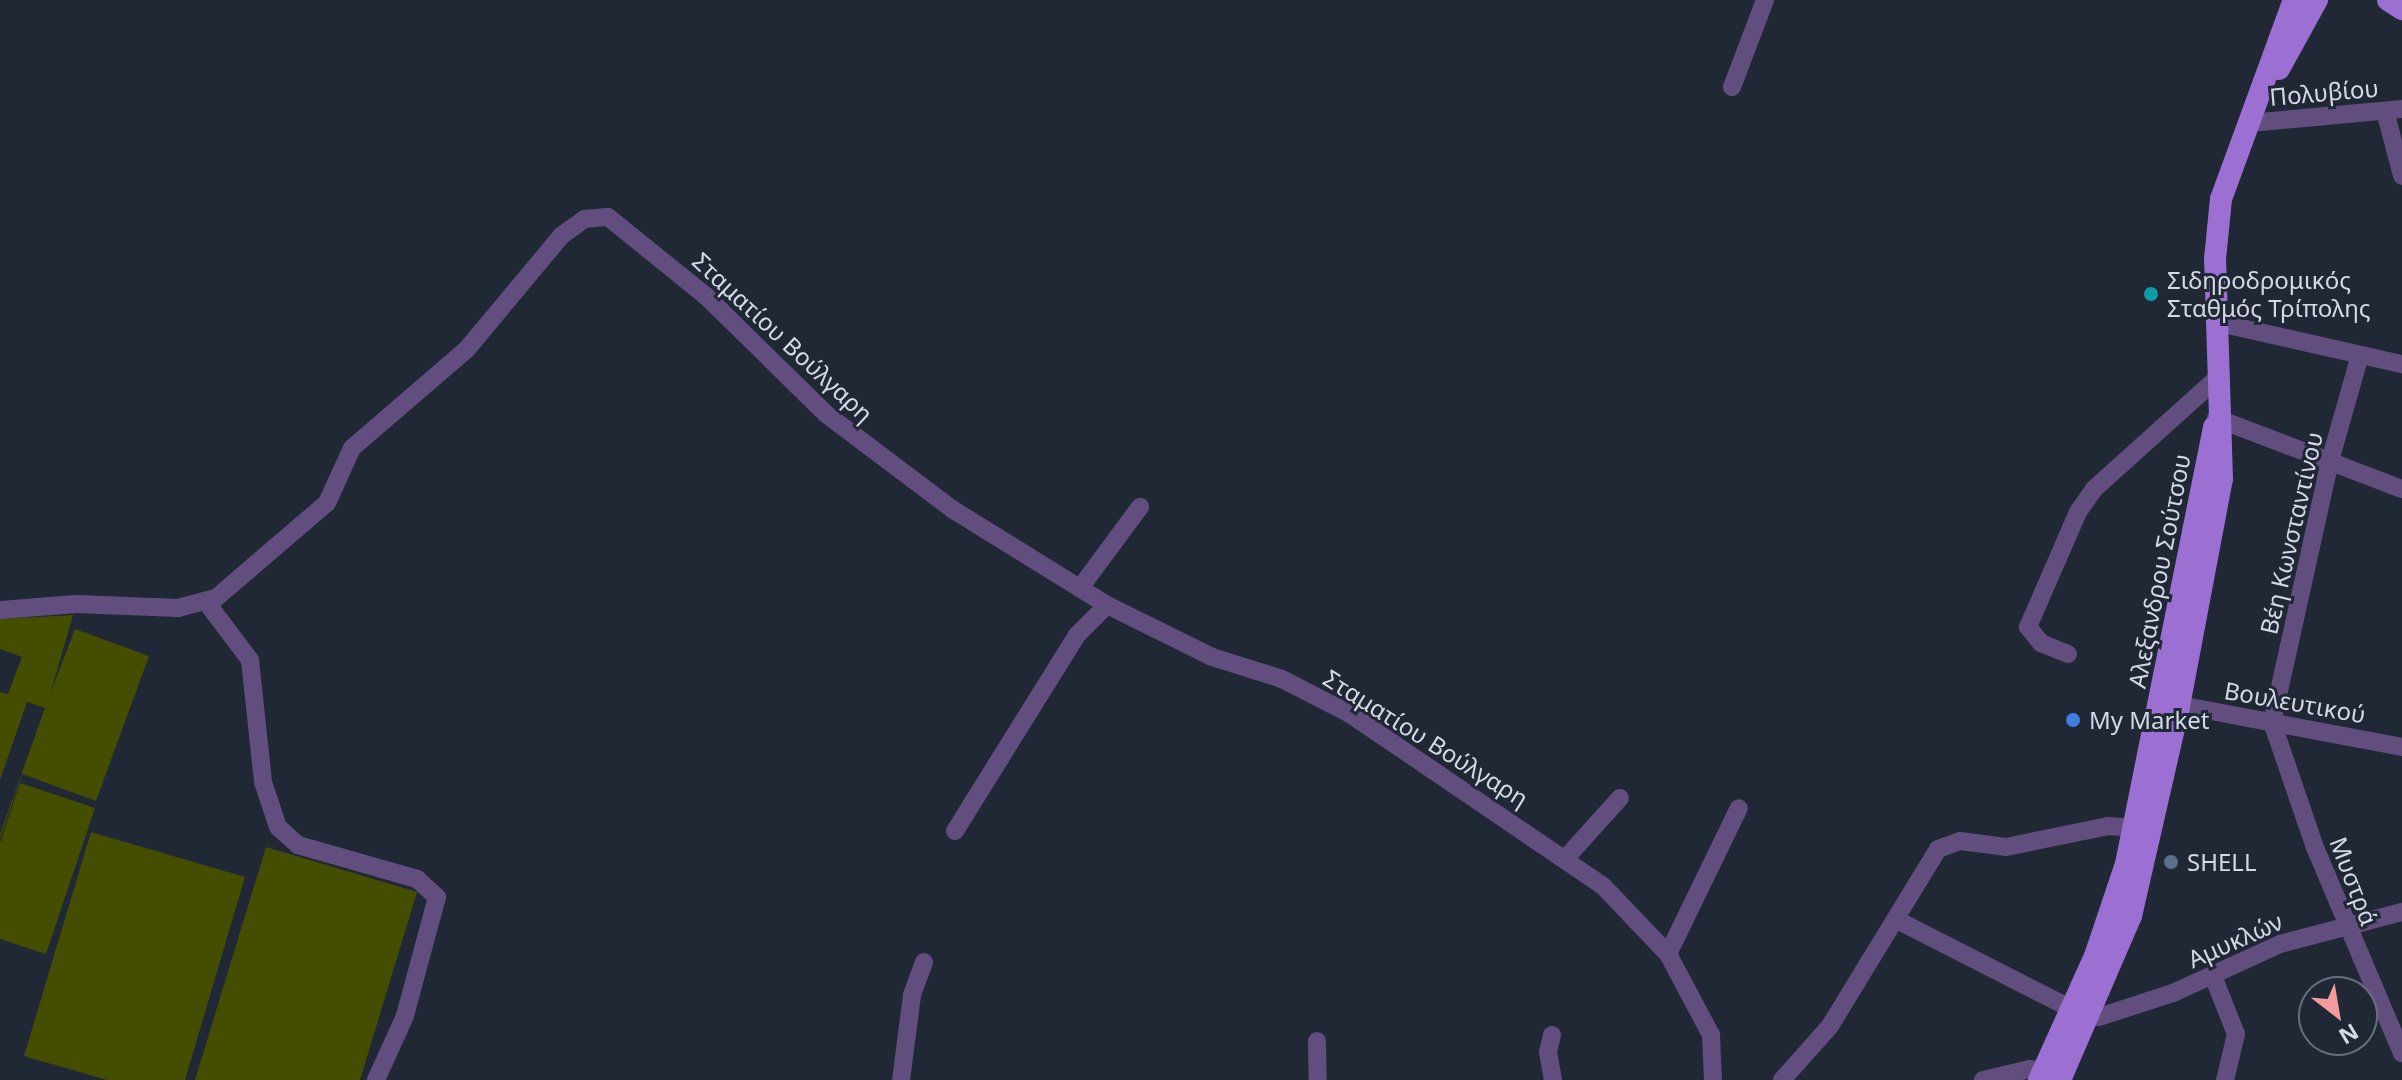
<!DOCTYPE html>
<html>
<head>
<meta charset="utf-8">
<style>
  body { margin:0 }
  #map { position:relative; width:2402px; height:1080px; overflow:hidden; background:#202836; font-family:"Noto Sans",sans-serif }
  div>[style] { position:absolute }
  .green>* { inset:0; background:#454d00 }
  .minor>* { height:18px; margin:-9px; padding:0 9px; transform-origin:9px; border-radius:9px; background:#624e7e }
  .major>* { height:22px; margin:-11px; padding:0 11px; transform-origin:11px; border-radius:11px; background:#9c70d3 }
  .dots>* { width:22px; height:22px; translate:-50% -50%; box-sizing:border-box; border:4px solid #202836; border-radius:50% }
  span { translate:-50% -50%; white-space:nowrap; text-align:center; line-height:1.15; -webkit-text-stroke:6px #202836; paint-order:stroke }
  .street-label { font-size:24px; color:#d4dae4 }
  .poi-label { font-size:24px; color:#d4dae4 }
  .left { translate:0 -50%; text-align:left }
  .north { position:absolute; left:2298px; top:976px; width:80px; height:80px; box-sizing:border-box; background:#202836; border:2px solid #686f7c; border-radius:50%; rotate:149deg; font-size:22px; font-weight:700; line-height:32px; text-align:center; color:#d4dae4 }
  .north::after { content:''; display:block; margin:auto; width:28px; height:36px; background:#f59b9d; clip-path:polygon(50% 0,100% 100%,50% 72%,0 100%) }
</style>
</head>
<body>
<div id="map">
  <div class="green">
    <i style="clip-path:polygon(73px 615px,50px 695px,75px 629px,149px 656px,96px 801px,22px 774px,0 839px,0 834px,45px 708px,27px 702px,0 780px,0 692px,8px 694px,22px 657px,0 649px,0 619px)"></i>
    <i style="clip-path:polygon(20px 783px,95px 808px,46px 954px,0 939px,0 843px)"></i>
    <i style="clip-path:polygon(91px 832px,245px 877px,185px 1080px,107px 1080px,24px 1056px)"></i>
    <i style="clip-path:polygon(266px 847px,417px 892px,360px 1080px,195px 1080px)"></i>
  </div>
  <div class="minor">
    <i style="left:1732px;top:87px;width:93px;rotate:-69.2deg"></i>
    <i style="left:2385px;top:111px;width:67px;rotate:75.3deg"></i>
    <i style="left:2250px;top:123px;width:153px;rotate:-5.3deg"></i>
    <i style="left:2215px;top:322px;width:192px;rotate:12.7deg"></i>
    <i style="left:2360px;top:355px;width:110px;rotate:105.8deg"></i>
    <i style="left:2330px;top:461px;width:267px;rotate:102.5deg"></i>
    <i style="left:2272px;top:722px;width:130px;rotate:71.1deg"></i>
    <i style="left:2314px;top:845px;width:226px;rotate:67.1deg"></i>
    <i style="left:2216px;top:418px;width:199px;rotate:20.9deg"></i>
    <i style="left:1080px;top:588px;width:101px;rotate:-53.5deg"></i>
    <i style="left:207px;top:603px;width:71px;rotate:53deg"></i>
    <i style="left:250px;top:660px;width:123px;rotate:83.9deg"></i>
    <i style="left:263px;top:782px;width:47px;rotate:71.6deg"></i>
    <i style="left:278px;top:827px;width:27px;rotate:42deg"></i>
    <i style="left:298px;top:845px;width:124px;rotate:15.9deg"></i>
    <i style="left:417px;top:879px;width:27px;rotate:42deg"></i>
    <i style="left:437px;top:897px;width:123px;rotate:105.1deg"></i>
    <i style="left:405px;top:1016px;width:70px;rotate:114.4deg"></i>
    <i style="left:0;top:610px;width:76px;rotate:-4.5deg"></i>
    <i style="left:76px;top:604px;width:102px;rotate:2.2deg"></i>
    <i style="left:178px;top:608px;width:39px;rotate:-15deg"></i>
    <i style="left:216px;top:598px;width:146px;rotate:-40.6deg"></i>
    <i style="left:327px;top:503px;width:60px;rotate:-65.6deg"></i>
    <i style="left:352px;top:448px;width:152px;rotate:-40.7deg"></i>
    <i style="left:467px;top:349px;width:147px;rotate:-50.2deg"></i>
    <i style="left:561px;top:236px;width:29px;rotate:-36deg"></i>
    <i style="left:584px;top:219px;width:24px;rotate:-5deg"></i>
    <i style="left:608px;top:217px;width:126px;rotate:38.9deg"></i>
    <i style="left:706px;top:296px;width:168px;rotate:44.5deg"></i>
    <i style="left:826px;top:414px;width:158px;rotate:37deg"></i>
    <i style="left:952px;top:509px;width:182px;rotate:31.8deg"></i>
    <i style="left:1107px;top:605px;width:117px;rotate:26.3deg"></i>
    <i style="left:1212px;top:657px;width:73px;rotate:17.4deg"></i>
    <i style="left:1282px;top:679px;width:76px;rotate:27.2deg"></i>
    <i style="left:1350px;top:714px;width:306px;rotate:34.2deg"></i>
    <i style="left:1603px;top:886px;width:94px;rotate:46.3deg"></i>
    <i style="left:1668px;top:954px;width:92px;rotate:62deg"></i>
    <i style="left:1711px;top:1035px;width:45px;rotate:87.5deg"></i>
    <i style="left:2068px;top:654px;width:29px;rotate:-158deg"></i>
    <i style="left:2041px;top:643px;width:21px;rotate:-129deg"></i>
    <i style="left:2028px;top:627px;width:125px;rotate:-66.5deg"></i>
    <i style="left:2078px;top:512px;width:28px;rotate:-55deg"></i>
    <i style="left:2094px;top:489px;width:164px;rotate:-42deg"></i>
    <i style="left:2169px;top:703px;width:237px;rotate:10.7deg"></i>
    <i style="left:955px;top:831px;width:231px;rotate:-58.1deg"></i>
    <i style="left:1077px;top:635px;width:42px;rotate:-45deg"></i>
    <i style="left:1565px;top:859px;width:82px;rotate:-48deg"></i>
    <i style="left:1897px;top:920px;width:194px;rotate:27deg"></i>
    <i style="left:2070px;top:1008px;width:30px;rotate:17deg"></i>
    <i style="left:2099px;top:1017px;width:78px;rotate:-18deg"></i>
    <i style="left:2173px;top:993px;width:118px;rotate:-24.6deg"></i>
    <i style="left:2280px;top:944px;width:126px;rotate:-14.7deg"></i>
    <i style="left:1668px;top:954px;width:162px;rotate:-64.1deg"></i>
    <i style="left:2213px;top:976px;width:62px;rotate:68.4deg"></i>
    <i style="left:2236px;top:1034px;width:47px;rotate:103.4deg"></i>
    <i style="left:1552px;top:1035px;width:17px;rotate:103deg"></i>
    <i style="left:1548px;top:1052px;width:28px;rotate:80deg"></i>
    <i style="left:1317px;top:1041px;width:39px;rotate:89deg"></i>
    <i style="left:901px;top:1080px;width:86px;rotate:-82.6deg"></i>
    <i style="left:912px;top:995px;width:35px;rotate:-70deg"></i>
    <i style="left:1782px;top:1080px;width:72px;rotate:-48.4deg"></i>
    <i style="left:1830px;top:1026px;width:207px;rotate:-58.6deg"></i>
    <i style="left:1938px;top:849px;width:23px;rotate:-20deg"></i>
    <i style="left:1960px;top:841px;width:46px;rotate:7.4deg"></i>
    <i style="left:2006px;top:847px;width:104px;rotate:-11.6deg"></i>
    <i style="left:2108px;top:826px;width:27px;rotate:4deg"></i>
    <i style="left:1983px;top:1080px;width:48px;rotate:-13.2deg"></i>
    <i style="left:2030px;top:1069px;width:26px;rotate:7deg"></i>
  </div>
  <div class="major">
    <i style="left:2388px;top:0;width:17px;rotate:33deg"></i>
    <i style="left:2279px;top:69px;width:79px;rotate:-61.2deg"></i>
    <i style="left:2039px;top:1080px;width:136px;rotate:-65.7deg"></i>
    <i style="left:2095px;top:956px;width:97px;rotate:-71.4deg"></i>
    <i style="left:2126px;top:864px;width:446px;rotate:-78.6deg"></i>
    <i style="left:2060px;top:1080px;width:179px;rotate:-66.6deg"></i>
    <i style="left:2131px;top:916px;width:215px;rotate:-77.1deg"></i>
    <i style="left:2179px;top:706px;width:231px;rotate:-79.3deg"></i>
    <i style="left:2222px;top:479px;width:220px;rotate:-91.8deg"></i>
    <i style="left:2215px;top:259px;width:60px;rotate:-84.3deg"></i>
    <i style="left:2221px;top:199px;width:212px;rotate:-69.9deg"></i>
  </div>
  <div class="dots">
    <i style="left:2151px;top:294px;background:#0f9aa8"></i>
    <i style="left:2073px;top:720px;background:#3f7fe0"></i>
    <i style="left:2171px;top:862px;background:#5c6f8a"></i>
  </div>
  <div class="street-label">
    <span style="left:2324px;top:92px;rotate:-5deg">Πολυβίου</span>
    <span style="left:783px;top:337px;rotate:43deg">Σταματίου Βούλγαρη</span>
    <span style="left:2291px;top:533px;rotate:-77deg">Βέη Κωνσταντίνου</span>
    <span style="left:2159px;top:571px;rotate:-79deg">Αλεξανδρου Σούτσου</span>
    <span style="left:2295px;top:702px;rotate:10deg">Βουλευτικού</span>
    <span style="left:1426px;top:738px;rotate:32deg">Σταματίου Βούλγαρη</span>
    <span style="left:2354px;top:881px;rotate:69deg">Μυστρά</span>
    <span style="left:2235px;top:940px;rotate:-24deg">Αμυκλών</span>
  </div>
  <div class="poi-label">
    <span class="left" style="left:2167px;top:294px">Σιδηροδρομικός<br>Σταθμός Τρίπολης</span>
    <span class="left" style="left:2089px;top:720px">My Market</span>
    <span class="left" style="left:2187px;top:862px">SHELL</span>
  </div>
  <div class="north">N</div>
</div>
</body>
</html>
